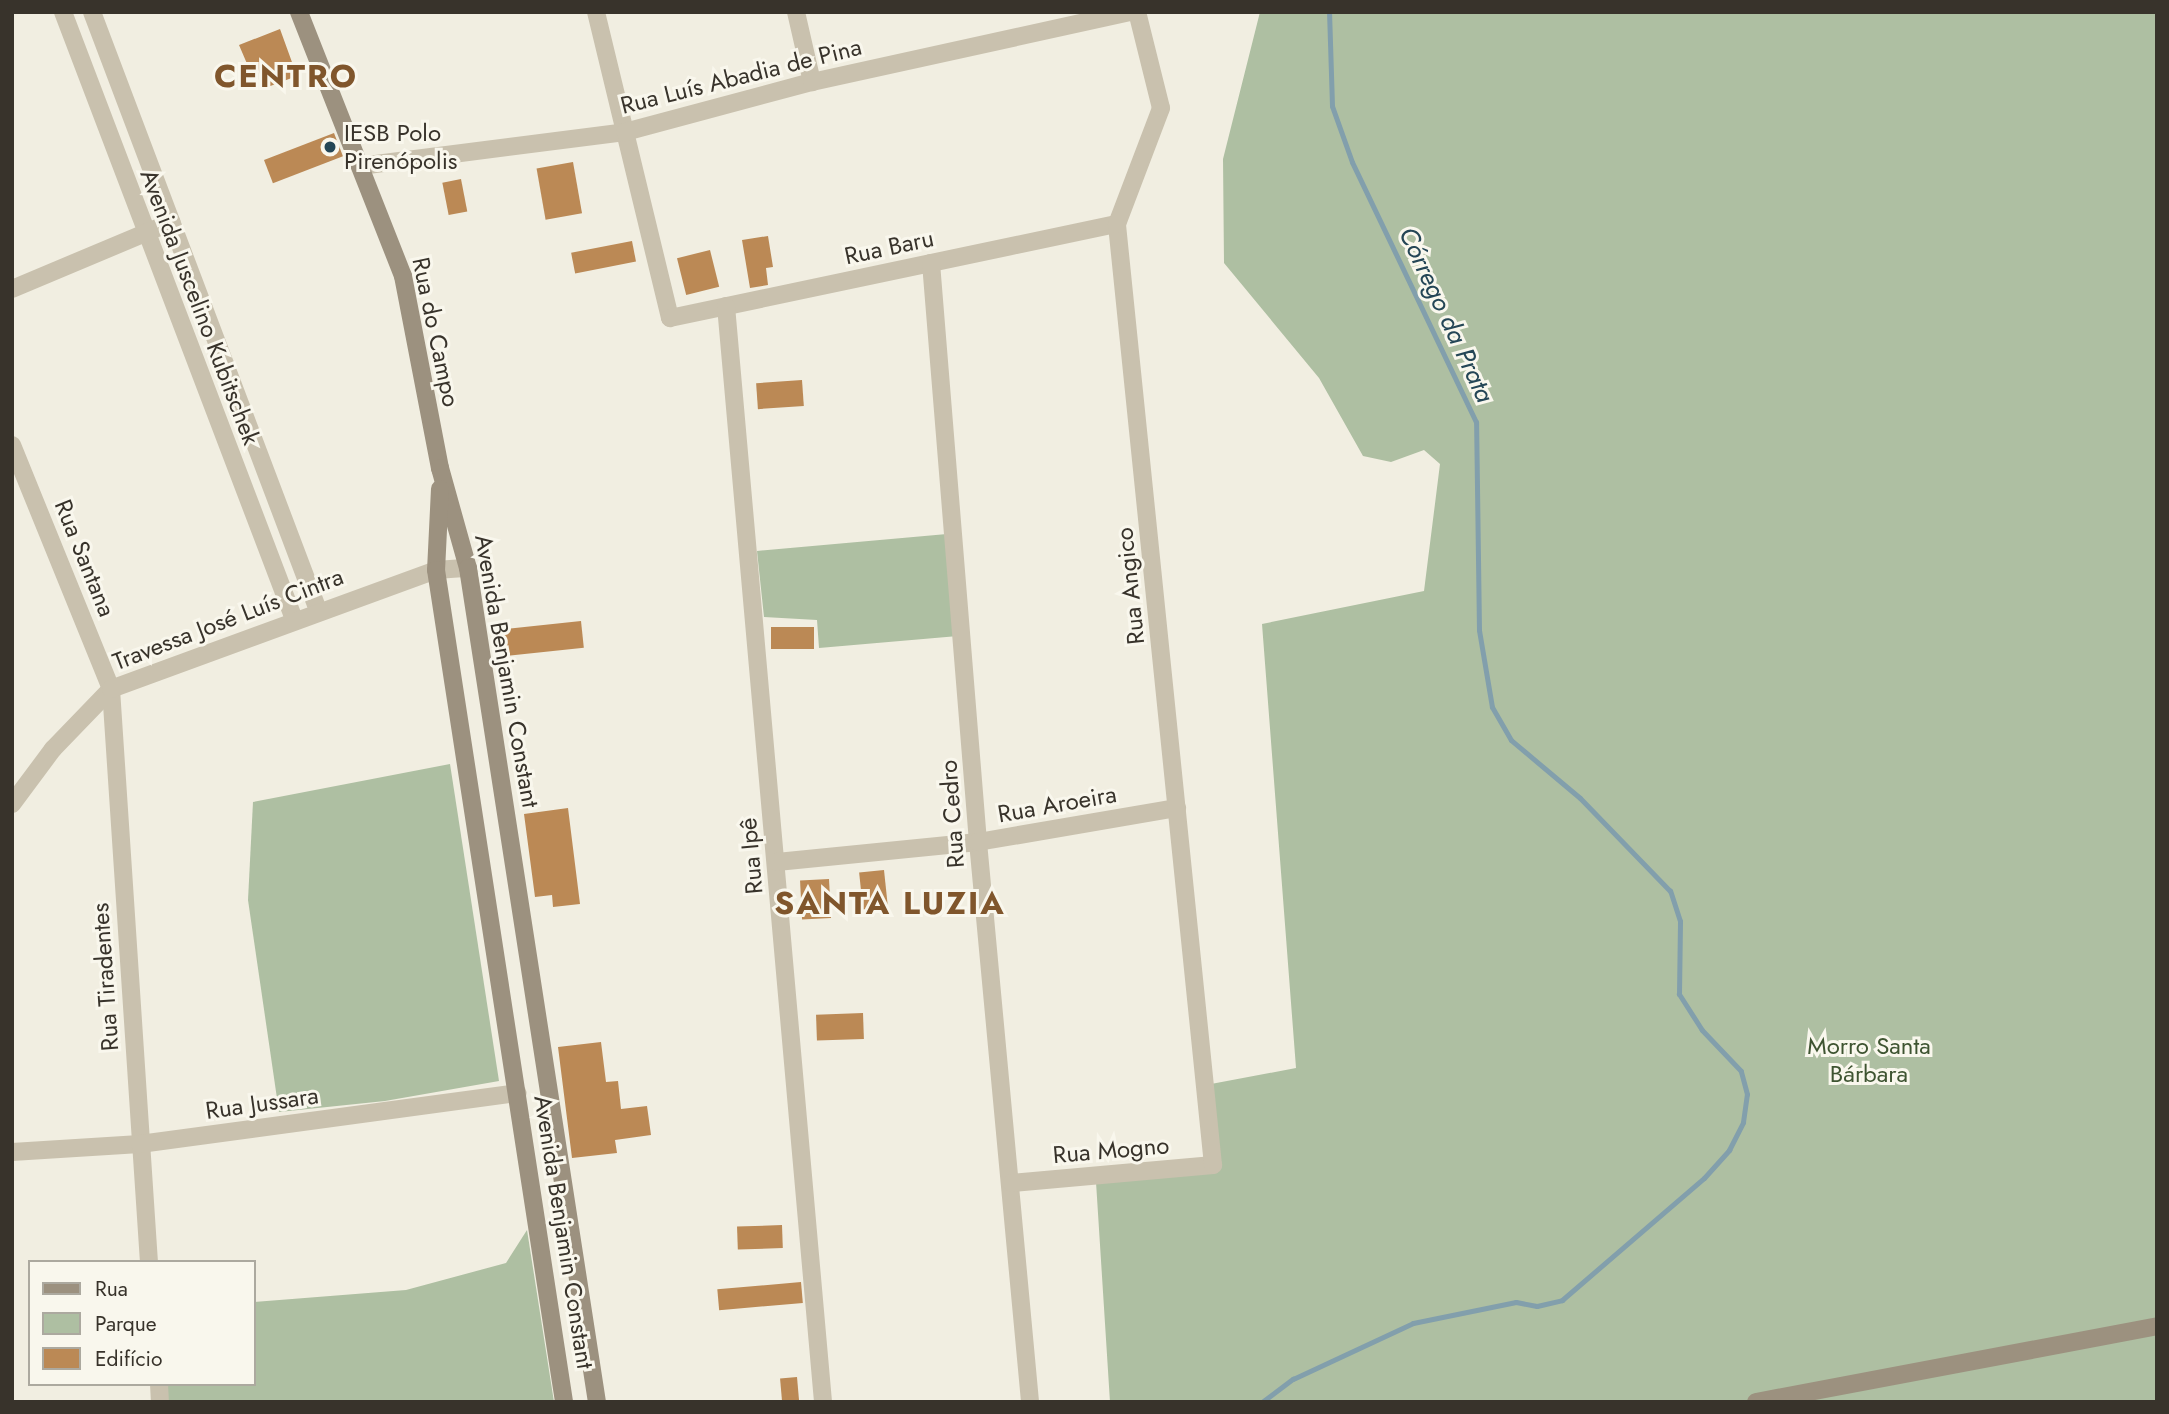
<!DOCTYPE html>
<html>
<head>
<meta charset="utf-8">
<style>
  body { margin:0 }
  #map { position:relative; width:2169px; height:1414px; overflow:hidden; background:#f1eee1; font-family:Jost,sans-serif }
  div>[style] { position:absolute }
  .green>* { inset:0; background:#aebfa2 }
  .stream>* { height:5px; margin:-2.5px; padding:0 2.5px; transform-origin:2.5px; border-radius:2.5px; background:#829fac }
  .building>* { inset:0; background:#bb8955; transform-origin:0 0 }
  .street>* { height:18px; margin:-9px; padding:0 9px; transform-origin:9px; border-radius:9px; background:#c9c1ae }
  .secondary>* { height:18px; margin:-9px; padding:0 9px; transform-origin:9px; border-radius:9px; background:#9c917f }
  .dots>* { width:19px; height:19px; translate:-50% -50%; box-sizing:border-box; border:4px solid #f9f7ed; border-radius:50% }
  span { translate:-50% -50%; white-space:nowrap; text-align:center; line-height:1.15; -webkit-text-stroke:6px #f9f7ed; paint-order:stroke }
  .street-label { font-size:24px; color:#38332b }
  .poi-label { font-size:24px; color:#38332b }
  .left { translate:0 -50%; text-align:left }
  .park-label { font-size:24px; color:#3e5431 }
  .water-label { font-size:26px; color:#244656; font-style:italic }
  .district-label { font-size:32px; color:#80562c; font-weight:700; letter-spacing:2px }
  .frame { position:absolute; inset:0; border:14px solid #38332b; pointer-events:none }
  .legend { position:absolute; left:28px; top:1260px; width:228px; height:126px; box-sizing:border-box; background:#f9f7ed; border:2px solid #aca99f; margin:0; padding:9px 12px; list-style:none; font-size:21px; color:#38332b }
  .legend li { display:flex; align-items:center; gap:14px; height:35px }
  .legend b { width:35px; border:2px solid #aca99f }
</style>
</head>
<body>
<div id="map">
  <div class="green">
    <i style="clip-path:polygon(1260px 12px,2157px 12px,2157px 1402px,1110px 1402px,1096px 1182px,1219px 1167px,1211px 1084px,1296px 1068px,1262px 624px,1424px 591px,1440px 464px,1424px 450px,1391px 462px,1363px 456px,1319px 378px,1224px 263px,1223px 159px)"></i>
    <i style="clip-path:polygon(947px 534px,958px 636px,819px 648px,817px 620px,764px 617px,757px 551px)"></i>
    <i style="clip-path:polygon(450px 764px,499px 1081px,385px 1101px,279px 1112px,248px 900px,253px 802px)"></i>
    <i style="clip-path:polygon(527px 1230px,554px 1402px,168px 1402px,166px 1384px,254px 1384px,254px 1302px,406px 1290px,506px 1263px)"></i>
  </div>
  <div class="stream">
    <i style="left:1262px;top:1402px;width:39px;rotate:-37deg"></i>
    <i style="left:1293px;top:1379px;width:132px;rotate:-25deg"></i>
    <i style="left:1413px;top:1323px;width:105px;rotate:-11.5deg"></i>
    <i style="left:1516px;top:1302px;width:21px;rotate:11deg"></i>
    <i style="left:1537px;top:1306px;width:26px;rotate:-13deg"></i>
    <i style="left:1562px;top:1300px;width:187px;rotate:-40.7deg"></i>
    <i style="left:1704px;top:1178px;width:38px;rotate:-48deg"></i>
    <i style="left:1729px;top:1150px;width:31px;rotate:-63deg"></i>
    <i style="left:1743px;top:1122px;width:28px;rotate:-82deg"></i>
    <i style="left:1747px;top:1094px;width:24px;rotate:-105deg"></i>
    <i style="left:1741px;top:1071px;width:57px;rotate:-133.6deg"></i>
    <i style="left:1702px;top:1030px;width:43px;rotate:-122.6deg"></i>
    <i style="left:1679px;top:994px;width:73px;rotate:-89.2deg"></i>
    <i style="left:1680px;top:921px;width:32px;rotate:-108deg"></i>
    <i style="left:1670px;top:891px;width:129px;rotate:-134.1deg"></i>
    <i style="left:1580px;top:798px;width:90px;rotate:-140deg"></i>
    <i style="left:1511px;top:740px;width:38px;rotate:-120deg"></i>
    <i style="left:1492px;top:707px;width:78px;rotate:-99.6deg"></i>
    <i style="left:1479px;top:630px;width:208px;rotate:-90.8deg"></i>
    <i style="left:1476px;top:422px;width:288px;rotate:-115.5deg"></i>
    <i style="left:1352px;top:162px;width:59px;rotate:-109.7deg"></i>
    <i style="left:1332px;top:106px;width:94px;rotate:-91.8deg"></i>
  </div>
  <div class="building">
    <i style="clip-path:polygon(280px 29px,297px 76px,265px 88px,256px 63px,248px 66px,239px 45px)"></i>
    <i style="left:334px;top:133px;width:25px;height:75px;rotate:69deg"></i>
    <i style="left:573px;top:162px;width:52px;height:37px;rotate:80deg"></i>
    <i style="left:461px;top:179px;width:33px;height:19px;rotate:79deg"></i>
    <i style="clip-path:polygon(768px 236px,773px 267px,766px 268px,768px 285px,750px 288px,742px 240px)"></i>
    <i style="left:632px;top:241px;width:21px;height:62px;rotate:79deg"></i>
    <i style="left:710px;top:250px;width:38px;height:34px;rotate:76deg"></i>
    <i style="left:802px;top:380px;width:26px;height:46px;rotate:86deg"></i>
    <i style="left:581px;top:621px;width:27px;height:85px;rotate:84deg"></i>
    <i style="left:814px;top:627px;width:22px;height:43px;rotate:90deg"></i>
    <i style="clip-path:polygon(568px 808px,580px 904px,553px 907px,552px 895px,535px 897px,524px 814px)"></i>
    <i style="left:884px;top:870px;width:37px;height:25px;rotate:84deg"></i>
    <i style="left:829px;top:879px;width:39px;height:29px;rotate:87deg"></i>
    <i style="left:863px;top:1013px;width:26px;height:47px;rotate:88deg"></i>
    <i style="clip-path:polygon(601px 1042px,606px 1082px,618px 1081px,621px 1109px,647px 1106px,651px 1135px,615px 1140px,617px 1153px,572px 1158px,558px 1047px)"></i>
    <i style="left:782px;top:1225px;width:23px;height:45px;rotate:88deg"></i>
    <i style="left:801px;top:1282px;width:21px;height:84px;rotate:85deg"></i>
    <i style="left:797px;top:1377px;width:25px;height:17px;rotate:85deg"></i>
  </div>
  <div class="street">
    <i style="left:63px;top:12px;width:649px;rotate:69.17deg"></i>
    <i style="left:92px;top:12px;width:639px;rotate:69.3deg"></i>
    <i style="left:596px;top:12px;width:315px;rotate:76.4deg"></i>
    <i style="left:670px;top:318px;width:457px;rotate:-11.9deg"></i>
    <i style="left:796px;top:12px;width:72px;rotate:77.1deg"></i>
    <i style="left:360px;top:166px;width:267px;rotate:-7.3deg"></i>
    <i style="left:625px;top:132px;width:194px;rotate:-15deg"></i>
    <i style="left:812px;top:82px;width:327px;rotate:-12.4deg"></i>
    <i style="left:931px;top:263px;width:581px;rotate:85.36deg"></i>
    <i style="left:978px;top:842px;width:562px;rotate:84.69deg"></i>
    <i style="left:12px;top:289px;width:173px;rotate:-22.8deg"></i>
    <i style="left:726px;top:306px;width:1100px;rotate:84.94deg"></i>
    <i style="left:12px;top:445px;width:263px;rotate:67.9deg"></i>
    <i style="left:111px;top:689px;width:574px;rotate:86.21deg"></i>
    <i style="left:12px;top:804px;width:69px;rotate:-53.3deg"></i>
    <i style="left:53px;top:749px;width:83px;rotate:-46deg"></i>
    <i style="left:111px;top:689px;width:346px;rotate:-20.1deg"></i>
    <i style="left:436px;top:570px;width:32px;rotate:-4deg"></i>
    <i style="left:777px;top:862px;width:202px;rotate:-5.7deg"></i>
    <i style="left:978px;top:842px;width:202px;rotate:-9.7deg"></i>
    <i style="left:12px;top:1152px;width:128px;rotate:-3.6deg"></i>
    <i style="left:140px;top:1144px;width:381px;rotate:-7.7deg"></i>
    <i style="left:1012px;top:1183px;width:202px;rotate:-5.1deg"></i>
    <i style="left:1213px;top:1165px;width:946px;rotate:-95.83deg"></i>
    <i style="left:1117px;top:224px;width:124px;rotate:-69.2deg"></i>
    <i style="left:1161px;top:108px;width:99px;rotate:-104deg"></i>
    <i style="left:159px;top:1384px;width:18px;rotate:87deg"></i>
  </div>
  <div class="secondary">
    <i style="left:299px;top:12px;width:284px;rotate:68.5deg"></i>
    <i style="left:403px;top:276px;width:196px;rotate:79.1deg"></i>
    <i style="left:440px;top:468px;width:104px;rotate:74.4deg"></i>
    <i style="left:468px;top:568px;width:844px;rotate:81.21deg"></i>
    <i style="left:440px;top:489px;width:81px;rotate:92.8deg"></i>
    <i style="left:436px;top:570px;width:842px;rotate:81.25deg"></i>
    <i style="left:1756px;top:1402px;width:408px;rotate:-10.7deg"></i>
  </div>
  <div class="dots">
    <i style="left:330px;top:147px;background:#244656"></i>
  </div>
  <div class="street-label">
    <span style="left:741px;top:76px;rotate:-14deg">Rua Luís Abadia de Pina</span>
    <span style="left:889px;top:247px;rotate:-12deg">Rua Baru</span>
    <span style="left:200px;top:307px;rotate:69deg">Avenida Juscelino Kubitschek</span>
    <span style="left:436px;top:332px;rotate:78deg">Rua do Campo</span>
    <span style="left:85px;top:558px;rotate:68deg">Rua Santana</span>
    <span style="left:1130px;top:586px;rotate:-96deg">Rua Angico</span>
    <span style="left:228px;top:619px;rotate:-21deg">Travessa José Luís Cintra</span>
    <span style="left:507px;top:671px;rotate:80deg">Avenida Benjamin Constant</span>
    <span style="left:1057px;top:804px;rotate:-10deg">Rua Aroeira</span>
    <span style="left:952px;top:814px;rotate:-94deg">Rua Cedro</span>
    <span style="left:751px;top:856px;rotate:-95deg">Rua Ipê</span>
    <span style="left:105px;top:977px;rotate:-94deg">Rua Tiradentes</span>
    <span style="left:262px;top:1103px;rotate:-8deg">Rua Jussara</span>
    <span style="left:1111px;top:1150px;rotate:-5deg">Rua Mogno</span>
    <span style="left:564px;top:1232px;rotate:81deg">Avenida Benjamin Constant</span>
  </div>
  <div class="poi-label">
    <span class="left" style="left:344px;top:147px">IESB Polo<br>Pirenópolis</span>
  </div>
  <div class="park-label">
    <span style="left:1869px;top:1060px">Morro Santa<br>Bárbara</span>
  </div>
  <div class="water-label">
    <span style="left:1446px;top:315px;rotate:65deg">Córrego da Prata</span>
  </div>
  <div class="district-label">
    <span style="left:286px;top:76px">CENTRO</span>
    <span style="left:890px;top:903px">SANTA LUZIA</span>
  </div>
  <div class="frame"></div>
  <ul class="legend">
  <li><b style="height:9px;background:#9c917f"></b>Rua</li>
  <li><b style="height:19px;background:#aebfa2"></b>Parque</li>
  <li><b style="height:19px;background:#bb8955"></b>Edifício</li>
  </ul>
</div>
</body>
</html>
